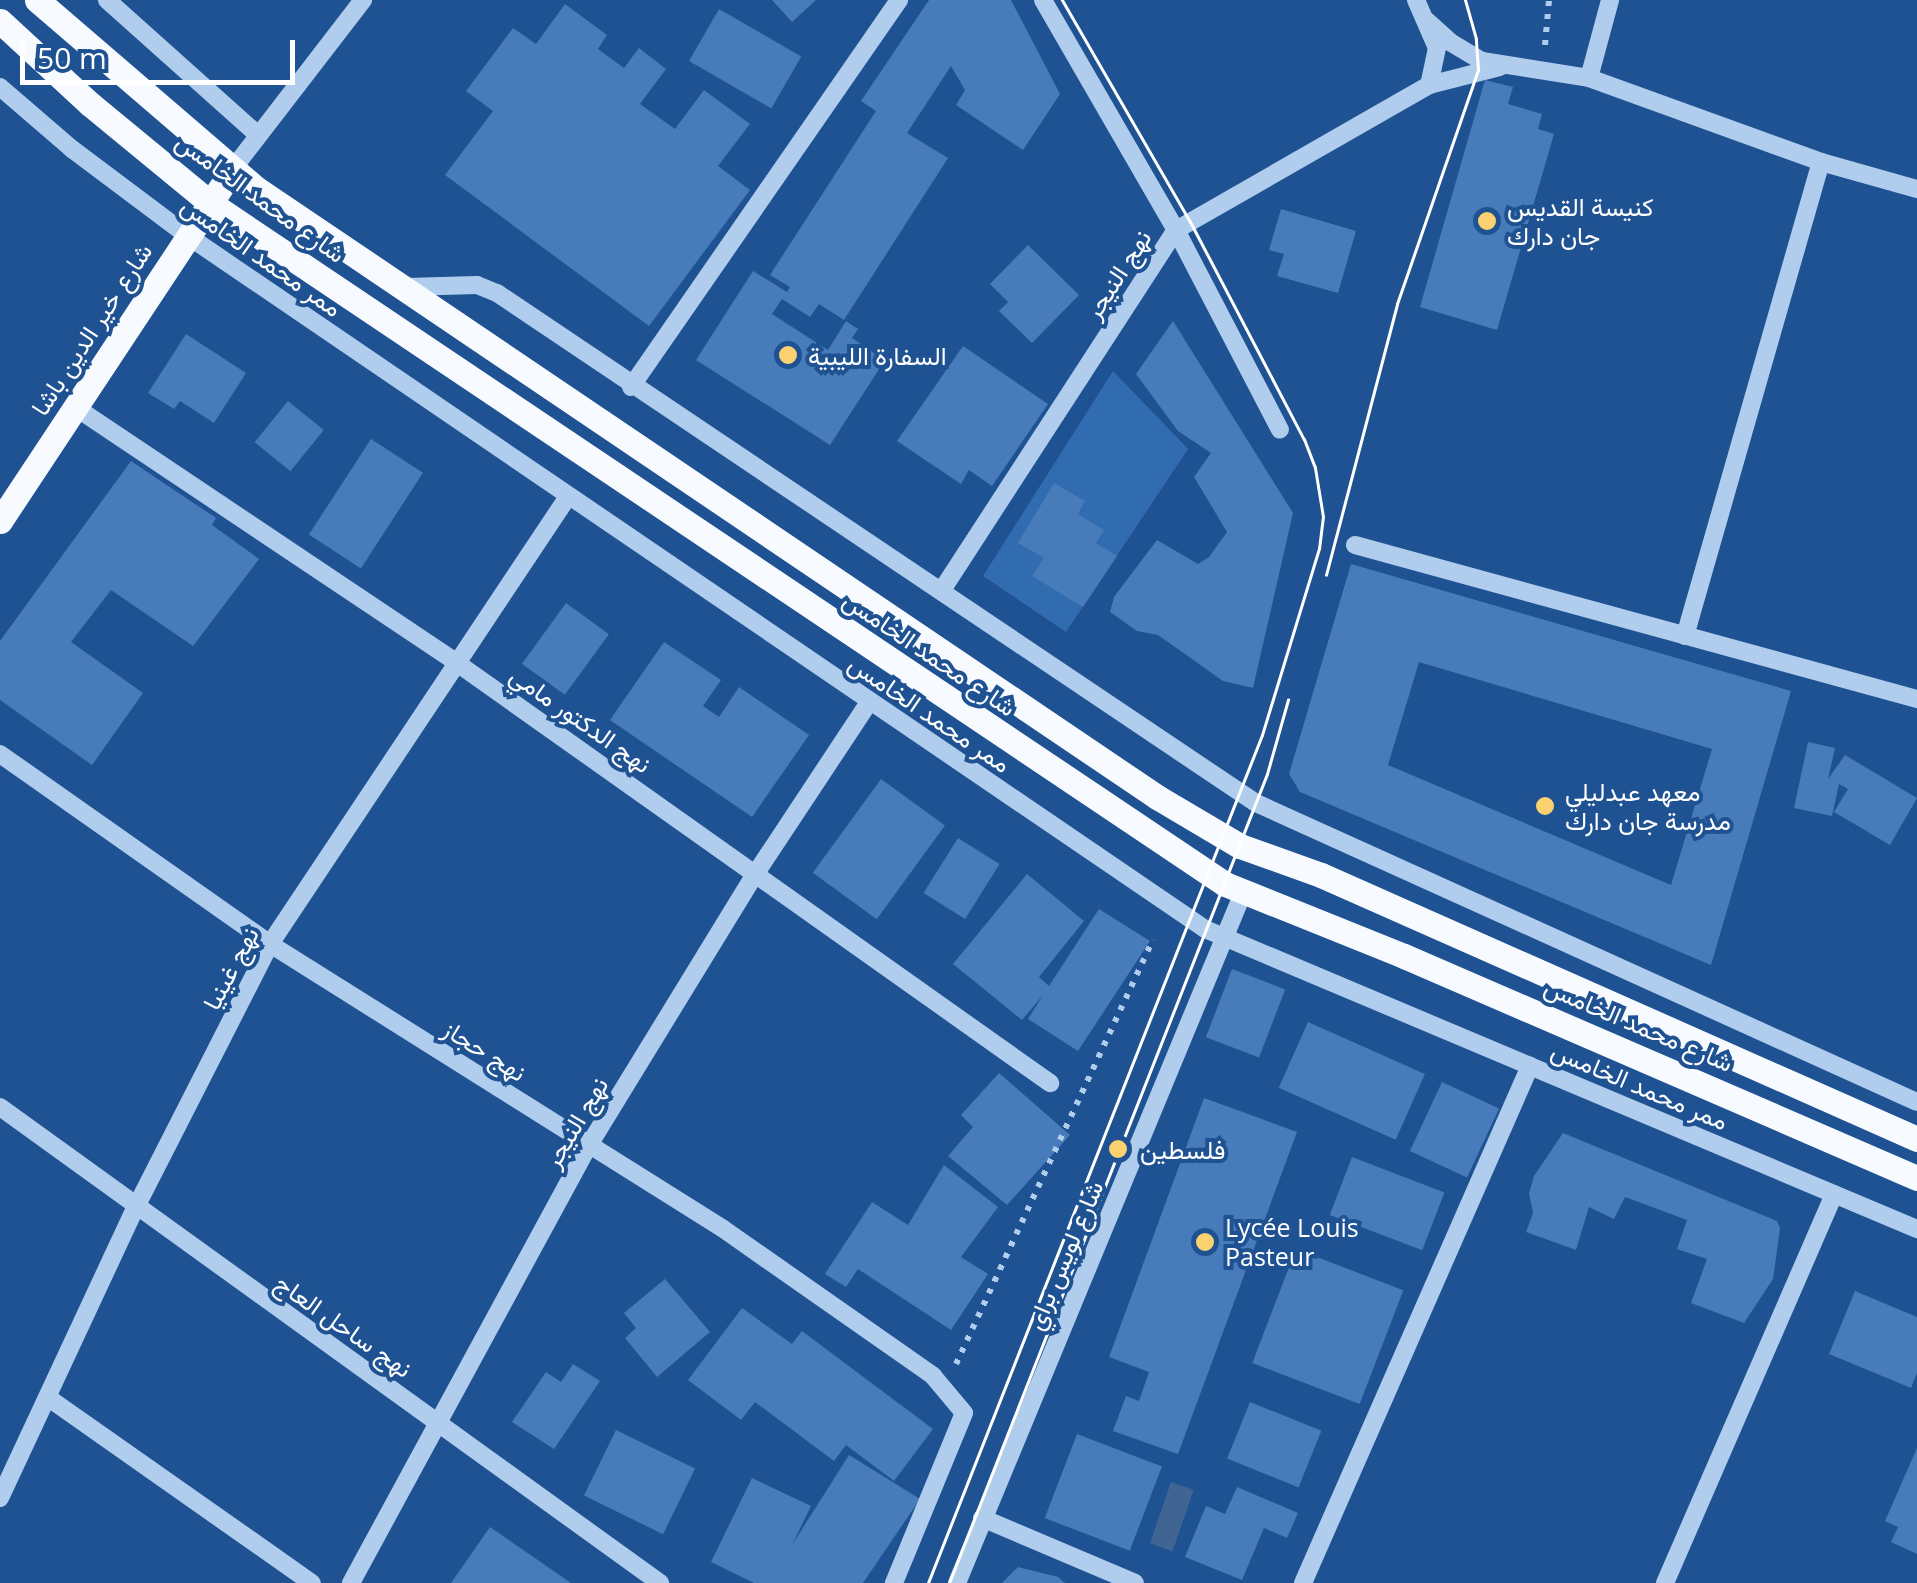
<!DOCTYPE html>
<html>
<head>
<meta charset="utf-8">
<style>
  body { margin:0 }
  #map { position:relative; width:1917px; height:1583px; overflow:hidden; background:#1f5292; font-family:"Open Sans",Vazirmatn,sans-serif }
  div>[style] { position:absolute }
  .green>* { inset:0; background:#326cb0 }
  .water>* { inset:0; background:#416593; transform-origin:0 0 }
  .building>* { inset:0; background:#477bb9; transform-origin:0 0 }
  .path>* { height:6px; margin-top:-3px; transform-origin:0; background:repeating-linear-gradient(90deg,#b0cdee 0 5px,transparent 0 13px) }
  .minor>* { height:18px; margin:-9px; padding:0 9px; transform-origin:9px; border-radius:9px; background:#b0cdee }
  .major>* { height:25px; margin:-12.5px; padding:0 12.5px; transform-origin:12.5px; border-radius:12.5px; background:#f7faff }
  .tram>* { height:2.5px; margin:-1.25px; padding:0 1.25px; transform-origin:1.25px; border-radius:1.25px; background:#fff }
  .dots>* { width:28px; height:28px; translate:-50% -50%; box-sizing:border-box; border:5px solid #1f5292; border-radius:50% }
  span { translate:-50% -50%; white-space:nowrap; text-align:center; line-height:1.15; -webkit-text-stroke:8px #1f5292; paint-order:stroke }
  .street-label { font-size:25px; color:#fff }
  .poi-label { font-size:25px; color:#fff }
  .left { translate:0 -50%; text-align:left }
  .scale { position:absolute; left:20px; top:40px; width:275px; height:45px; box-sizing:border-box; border:5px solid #fff; border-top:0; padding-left:12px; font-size:30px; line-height:35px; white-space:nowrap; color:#fff; -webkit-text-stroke:8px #1f5292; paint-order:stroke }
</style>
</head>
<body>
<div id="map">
  <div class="green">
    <i style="clip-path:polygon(1113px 371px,1188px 449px,1066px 632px,983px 576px)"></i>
  </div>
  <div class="water">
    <i style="left:1171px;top:1482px;width:24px;height:65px;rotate:19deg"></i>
  </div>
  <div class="building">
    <i style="clip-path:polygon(772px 0,816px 0,792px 22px)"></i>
    <i style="clip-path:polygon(929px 0,1011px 0,1060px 94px,1023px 150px,956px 105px,965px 90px,951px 66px,907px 133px,948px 158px,844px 320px,819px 304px,810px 317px,782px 299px,772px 314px,828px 350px,846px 321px,858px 329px,852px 338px,885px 360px,830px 445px,696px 360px,753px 271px,787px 292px,790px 287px,770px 275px,876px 111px,861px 101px)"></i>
    <i style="clip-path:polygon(565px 4px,607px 35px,598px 49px,624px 68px,639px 48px,666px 69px,640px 104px,675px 129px,704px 90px,750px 124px,718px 166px,750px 190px,649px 326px,445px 175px,493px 111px,466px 91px,513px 28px,536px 44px)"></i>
    <i style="left:719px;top:9px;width:95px;height:60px;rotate:30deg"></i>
    <i style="clip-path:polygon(1485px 80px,1513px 87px,1508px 104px,1542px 114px,1538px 129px,1554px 134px,1497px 330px,1420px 307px)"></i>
    <i style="clip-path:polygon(1281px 209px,1356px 231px,1338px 293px,1277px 276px,1284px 254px,1269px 250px)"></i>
    <i style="clip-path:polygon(1028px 245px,1079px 295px,1032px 343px,999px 311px,1008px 302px,990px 284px)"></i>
    <i style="clip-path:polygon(1173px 321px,1293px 513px,1253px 688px,1223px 681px,1158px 635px,1137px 631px,1110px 612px,1114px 597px,1157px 540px,1198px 564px,1209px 557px,1227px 532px,1194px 477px,1211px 453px,1178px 431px,1136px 374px)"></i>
    <i style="clip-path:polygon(186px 334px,246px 373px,214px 423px,180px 401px,174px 409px,148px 393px)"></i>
    <i style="clip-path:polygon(963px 346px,1048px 404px,992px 486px,969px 470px,961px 484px,897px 441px)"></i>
    <i style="left:288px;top:401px;width:46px;height:53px;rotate:39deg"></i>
    <i style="left:371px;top:439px;width:62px;height:114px;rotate:33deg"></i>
    <i style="clip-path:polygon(131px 461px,216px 518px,212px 525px,259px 559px,193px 646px,111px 590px,71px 642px,143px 693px,92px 765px,0 700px,0 641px)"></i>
    <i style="clip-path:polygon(1054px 483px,1085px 501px,1078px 514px,1104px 530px,1096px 543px,1117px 556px,1083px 607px,1032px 576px,1044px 558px,1018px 543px)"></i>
    <i style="clip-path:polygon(evenodd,1351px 564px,1791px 691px,1711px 965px,1300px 792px,1289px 774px,1351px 564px,1419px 662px,1712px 749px,1671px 885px,1388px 765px,1419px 662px)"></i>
    <i style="left:566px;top:603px;width:53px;height:75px;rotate:36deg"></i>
    <i style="clip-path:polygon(664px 642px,721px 680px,703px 706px,719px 717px,739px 687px,809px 735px,752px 817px,610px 720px)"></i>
    <i style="clip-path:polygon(1808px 742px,1835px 748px,1828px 779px,1845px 755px,1917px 798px,1890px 845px,1834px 812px,1848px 789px,1839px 784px,1832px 816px,1794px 808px)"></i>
    <i style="left:881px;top:779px;width:79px;height:116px;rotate:36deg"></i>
    <i style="left:958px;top:838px;width:49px;height:65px;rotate:32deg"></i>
    <i style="clip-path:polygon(1027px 874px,1084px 921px,1039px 977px,1049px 986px,1099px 909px,1150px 941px,1078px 1051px,1028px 1019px,1043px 995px,1022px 1020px,953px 964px)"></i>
    <i style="left:1232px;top:969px;width:57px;height:73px;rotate:21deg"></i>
    <i style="left:1308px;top:1022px;width:128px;height:72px;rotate:24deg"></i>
    <i style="clip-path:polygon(999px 1073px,1070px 1135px,1007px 1205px,948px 1156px,973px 1127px,961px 1115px)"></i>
    <i style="left:1442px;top:1082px;width:63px;height:76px;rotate:25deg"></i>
    <i style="clip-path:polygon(1204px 1098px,1297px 1132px,1178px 1454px,1113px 1431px,1126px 1396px,1139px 1401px,1149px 1372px,1109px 1357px)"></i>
    <i style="clip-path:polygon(1563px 1133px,1777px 1221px,1780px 1228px,1773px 1279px,1744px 1323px,1691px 1303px,1707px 1259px,1677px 1249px,1687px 1220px,1625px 1197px,1614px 1219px,1589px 1207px,1576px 1250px,1526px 1232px,1533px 1213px,1529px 1193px,1534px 1176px)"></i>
    <i style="left:1352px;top:1157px;width:99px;height:62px;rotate:21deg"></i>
    <i style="clip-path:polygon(944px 1165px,998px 1207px,961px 1257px,988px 1274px,951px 1330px,858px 1269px,846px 1287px,825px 1274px,872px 1202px,908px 1225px)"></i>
    <i style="left:1296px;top:1249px;width:115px;height:122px;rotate:21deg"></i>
    <i style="clip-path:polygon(665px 1279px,710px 1332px,657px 1377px,625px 1338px,636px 1328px,624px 1313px)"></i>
    <i style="clip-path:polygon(1855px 1291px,1917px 1317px,1917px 1373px,1911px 1388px,1829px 1354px)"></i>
    <i style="clip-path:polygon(742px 1308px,792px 1344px,802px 1331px,933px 1429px,894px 1481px,846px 1445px,834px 1461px,755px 1402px,741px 1420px,688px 1380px)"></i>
    <i style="clip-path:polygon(573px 1364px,600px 1381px,554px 1449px,512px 1422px,546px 1372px,561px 1382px)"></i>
    <i style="left:1250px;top:1402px;width:77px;height:61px;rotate:22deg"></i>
    <i style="left:616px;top:1430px;width:88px;height:73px;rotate:26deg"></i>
    <i style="left:1077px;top:1434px;width:91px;height:90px;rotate:21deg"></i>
    <i style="clip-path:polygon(1917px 1448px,1917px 1554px,1891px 1542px,1898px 1527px,1885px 1521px)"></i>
    <i style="clip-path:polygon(849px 1455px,920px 1499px,863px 1583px,754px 1583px,711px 1562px,752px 1478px,811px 1506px,792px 1545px)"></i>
    <i style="clip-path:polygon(1237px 1487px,1298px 1513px,1287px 1538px,1264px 1528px,1242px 1580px,1185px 1557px,1206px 1506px,1225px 1514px)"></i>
    <i style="clip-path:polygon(490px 1527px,571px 1583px,451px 1583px)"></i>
    <i style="clip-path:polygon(1018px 1567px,1058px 1577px,1065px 1583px,1002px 1583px)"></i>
  </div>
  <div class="path">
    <i style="left:1545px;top:45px;width:45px;rotate:-84.9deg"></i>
    <i style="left:956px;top:1364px;width:468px;rotate:-65.1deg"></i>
  </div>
  <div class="minor">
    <i style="left:107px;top:0;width:203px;rotate:41.8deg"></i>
    <i style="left:1043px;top:0;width:266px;rotate:60deg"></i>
    <i style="left:1176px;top:230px;width:225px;rotate:62.5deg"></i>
    <i style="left:1416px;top:0;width:52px;rotate:66.4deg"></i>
    <i style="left:1437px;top:48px;width:38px;rotate:102deg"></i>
    <i style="left:1427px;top:21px;width:31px;rotate:42deg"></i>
    <i style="left:1450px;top:42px;width:37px;rotate:31deg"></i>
    <i style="left:1482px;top:61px;width:108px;rotate:9deg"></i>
    <i style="left:1589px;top:78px;width:247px;rotate:19.9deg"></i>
    <i style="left:1821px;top:162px;width:100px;rotate:15.7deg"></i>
    <i style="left:1589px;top:78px;width:81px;rotate:-74.9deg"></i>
    <i style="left:0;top:87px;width:95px;rotate:40.7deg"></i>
    <i style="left:72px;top:149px;width:145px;rotate:36.9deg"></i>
    <i style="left:188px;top:236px;width:1231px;rotate:34.27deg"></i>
    <i style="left:1205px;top:929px;width:773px;rotate:22.85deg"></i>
    <i style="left:232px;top:170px;width:215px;rotate:-52.4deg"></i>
    <i style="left:406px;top:287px;width:71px;rotate:-1.6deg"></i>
    <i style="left:477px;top:285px;width:22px;rotate:22deg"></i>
    <i style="left:497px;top:293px;width:914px;rotate:33.9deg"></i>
    <i style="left:1256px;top:803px;width:725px;rotate:24.34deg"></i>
    <i style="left:631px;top:387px;width:471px;rotate:-55.3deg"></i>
    <i style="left:75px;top:407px;width:460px;rotate:33.8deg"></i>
    <i style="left:457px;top:663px;width:727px;rotate:35.31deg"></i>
    <i style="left:1355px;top:545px;width:583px;rotate:15.32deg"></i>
    <i style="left:942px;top:590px;width:429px;rotate:-57deg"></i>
    <i style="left:1176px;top:230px;width:292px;rotate:-29.8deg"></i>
    <i style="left:1429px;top:85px;width:73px;rotate:-14.2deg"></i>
    <i style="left:1685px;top:636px;width:493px;rotate:-74deg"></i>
    <i style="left:0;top:754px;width:330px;rotate:35.1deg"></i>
    <i style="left:270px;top:944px;width:534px;rotate:32.14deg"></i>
    <i style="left:722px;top:1228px;width:258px;rotate:35deg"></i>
    <i style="left:933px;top:1376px;width:48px;rotate:50deg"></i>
    <i style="left:964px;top:1413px;width:184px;rotate:112.4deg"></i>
    <i style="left:0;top:1107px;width:814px;rotate:35.8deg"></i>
    <i style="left:50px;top:1399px;width:320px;rotate:35.1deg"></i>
    <i style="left:0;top:1498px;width:319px;rotate:-65deg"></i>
    <i style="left:135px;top:1209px;width:297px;rotate:-63deg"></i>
    <i style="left:270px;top:944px;width:536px;rotate:-56.34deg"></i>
    <i style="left:982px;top:1518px;width:166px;rotate:23deg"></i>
    <i style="left:351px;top:1583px;width:498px;rotate:-61.5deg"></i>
    <i style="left:589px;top:1145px;width:319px;rotate:-58.5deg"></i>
    <i style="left:756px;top:873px;width:205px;rotate:-56.5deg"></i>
    <i style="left:957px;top:1583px;width:747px;rotate:-67.49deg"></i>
    <i style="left:1303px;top:1583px;width:565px;rotate:-66.3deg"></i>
    <i style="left:1665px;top:1583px;width:424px;rotate:-66.5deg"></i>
  </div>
  <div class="major">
    <i style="left:37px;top:0;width:290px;rotate:40.7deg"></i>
    <i style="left:257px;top:189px;width:1086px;rotate:34.04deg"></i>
    <i style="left:1157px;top:797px;width:96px;rotate:30.6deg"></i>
    <i style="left:1240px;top:846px;width:86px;rotate:19.7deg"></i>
    <i style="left:1321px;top:875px;width:652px;rotate:23.89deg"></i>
    <i style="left:0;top:21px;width:122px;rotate:42.7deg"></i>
    <i style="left:90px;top:104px;width:156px;rotate:39.5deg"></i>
    <i style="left:210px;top:203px;width:1222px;rotate:33.86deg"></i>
    <i style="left:1225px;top:884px;width:193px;rotate:21.9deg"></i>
    <i style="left:1404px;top:956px;width:559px;rotate:23.4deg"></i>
    <i style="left:0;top:521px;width:421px;rotate:-56.5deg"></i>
  </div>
  <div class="tram">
    <i style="left:1326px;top:575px;width:280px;rotate:-75.3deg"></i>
    <i style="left:1397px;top:304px;width:248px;rotate:-70.9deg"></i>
    <i style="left:1478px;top:70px;width:31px;rotate:-94deg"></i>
    <i style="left:1476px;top:39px;width:41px;rotate:-105.8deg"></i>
    <i style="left:928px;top:1583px;width:911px;rotate:-68.5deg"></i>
    <i style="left:1262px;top:735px;width:195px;rotate:-73deg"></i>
    <i style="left:1319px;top:549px;width:32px;rotate:-83deg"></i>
    <i style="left:1323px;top:517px;width:50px;rotate:-99.3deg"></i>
    <i style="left:1315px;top:468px;width:30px;rotate:-111deg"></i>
    <i style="left:1304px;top:440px;width:246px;rotate:-117.6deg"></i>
    <i style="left:1190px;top:222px;width:256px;rotate:-120deg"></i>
    <i style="left:949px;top:1583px;width:869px;rotate:-68.54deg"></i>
    <i style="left:1267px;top:774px;width:77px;rotate:-74.2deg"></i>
  </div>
  <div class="dots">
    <i style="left:1487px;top:221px;background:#fcd270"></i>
    <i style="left:788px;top:355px;background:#fcd270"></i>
    <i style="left:1545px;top:806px;background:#fcd270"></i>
    <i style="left:1118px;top:1149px;background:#fcd270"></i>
    <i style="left:1205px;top:1242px;background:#fcd270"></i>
  </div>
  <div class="street-label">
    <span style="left:261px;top:197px;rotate:36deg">شارع محمد الخامس</span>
    <span style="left:262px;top:256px;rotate:35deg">ممر محمد الخامس</span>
    <span style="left:1117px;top:274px;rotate:-57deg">نهج النيجر</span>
    <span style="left:91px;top:329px;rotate:-57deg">شارع خير الدين باشا</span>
    <span style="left:930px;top:653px;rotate:34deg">شارع محمد الخامس</span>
    <span style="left:930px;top:713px;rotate:34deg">ممر محمد الخامس</span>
    <span style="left:581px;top:719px;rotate:35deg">نهج الدكتور مامي</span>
    <span style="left:230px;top:968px;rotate:-62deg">نهج غينيا</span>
    <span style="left:1639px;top:1024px;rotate:23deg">شارع محمد الخامس</span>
    <span style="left:485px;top:1050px;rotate:32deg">نهج حجاز</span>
    <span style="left:1640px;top:1085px;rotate:23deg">ممر محمد الخامس</span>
    <span style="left:575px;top:1122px;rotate:-59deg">نهج النيجر</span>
    <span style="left:1064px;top:1255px;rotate:-67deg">شارع لويس براي</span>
    <span style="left:344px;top:1325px;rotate:35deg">نهج ساحل العاج</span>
  </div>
  <div class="poi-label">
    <span class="left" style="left:1507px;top:221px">كنيسة القديس<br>جان دارك</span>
    <span class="left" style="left:808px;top:355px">السفارة الليبية</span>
    <span class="left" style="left:1565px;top:806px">معهد عبدليلي<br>مدرسة جان دارك</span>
    <span class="left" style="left:1140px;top:1149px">فلسطين</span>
    <span class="left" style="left:1225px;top:1242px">Lycée Louis<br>Pasteur</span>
  </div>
  <div class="scale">50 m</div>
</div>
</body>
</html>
